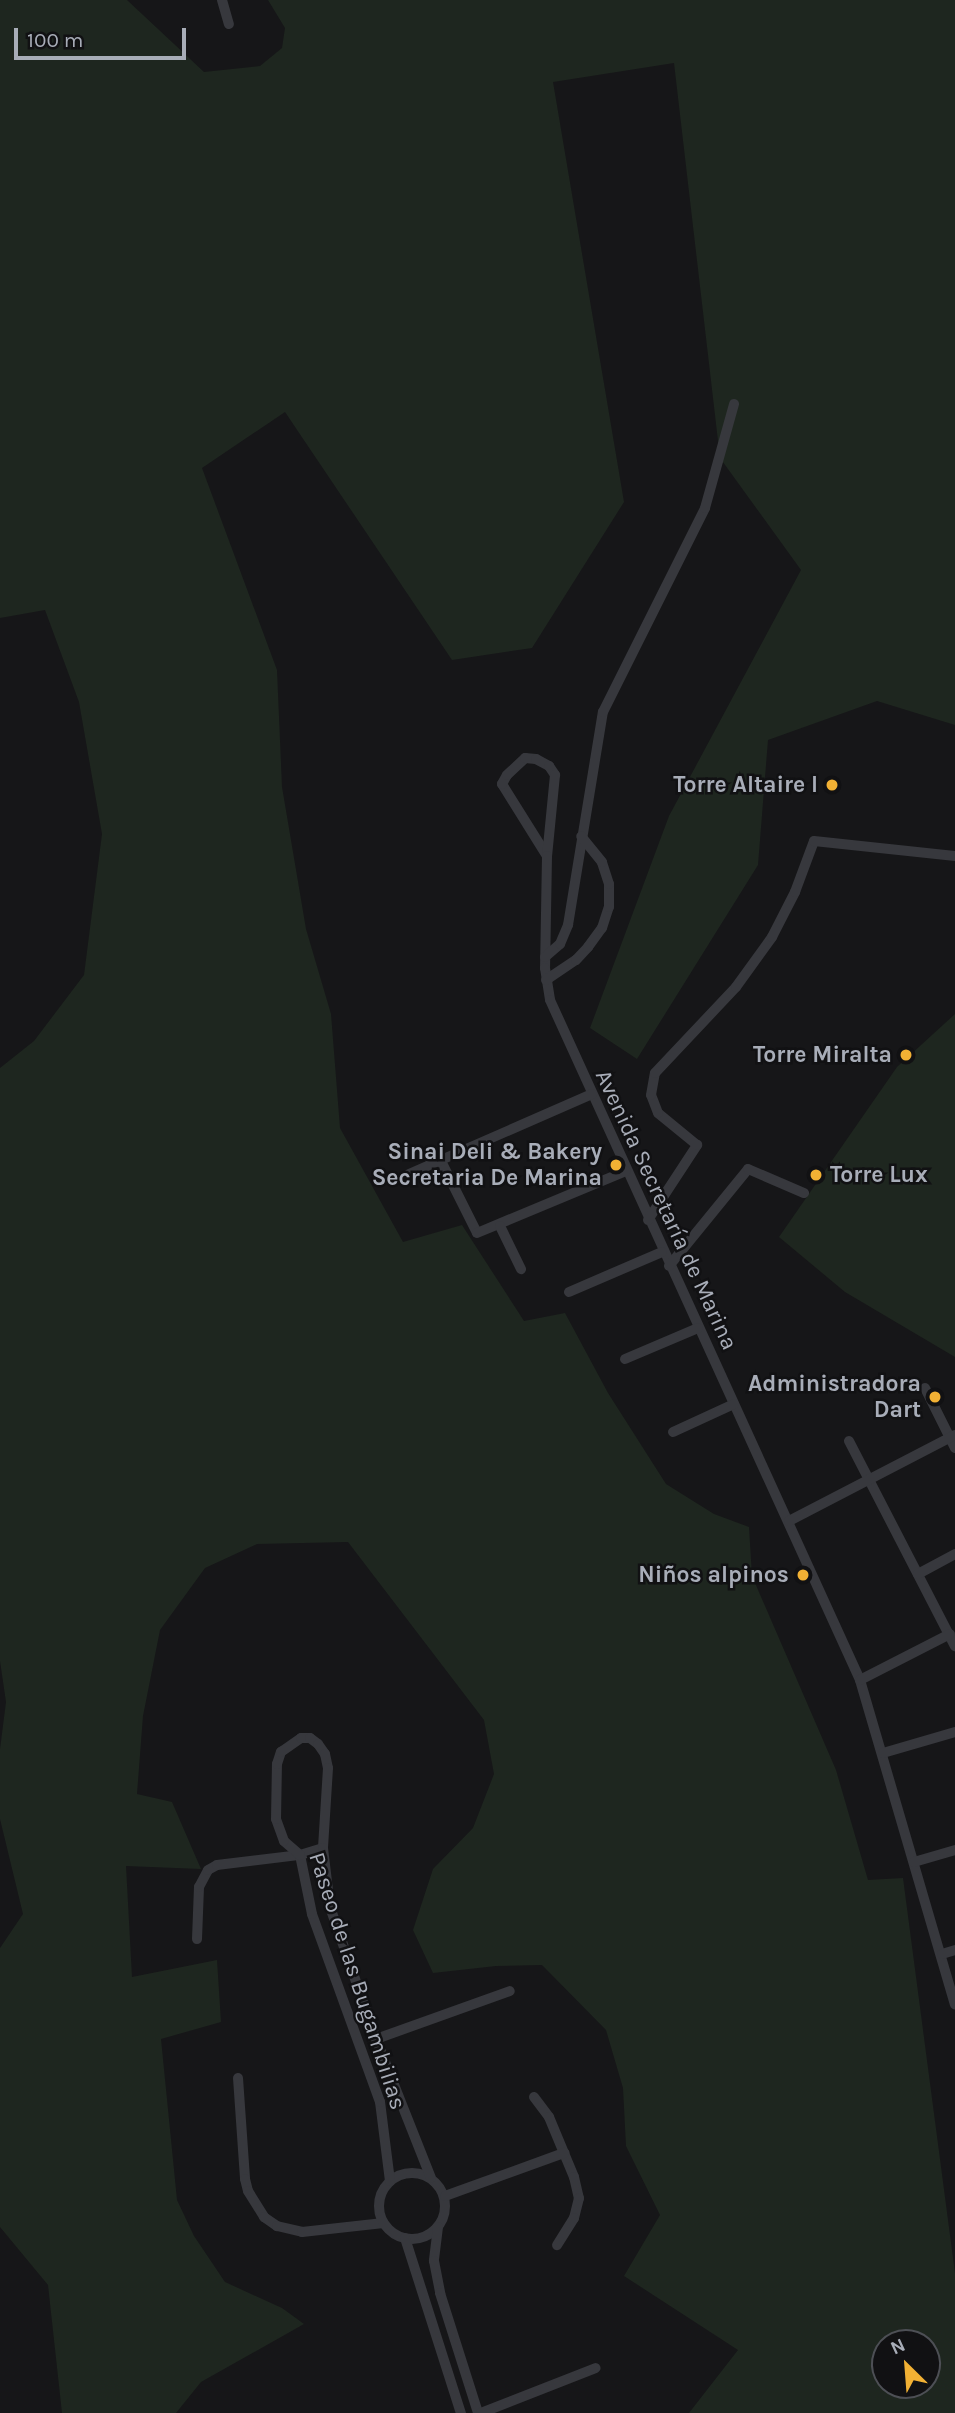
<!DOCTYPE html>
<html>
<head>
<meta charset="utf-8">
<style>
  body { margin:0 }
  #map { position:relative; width:955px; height:2413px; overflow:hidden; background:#161618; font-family:Karla,sans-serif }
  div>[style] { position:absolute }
  .green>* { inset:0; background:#1e261f }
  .street>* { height:10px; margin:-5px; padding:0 5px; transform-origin:5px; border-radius:5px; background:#37383d }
  .street>.ring { margin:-5px; padding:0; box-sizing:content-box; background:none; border:10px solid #37383d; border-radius:50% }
  .dots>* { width:19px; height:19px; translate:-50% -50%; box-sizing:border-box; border:4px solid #111113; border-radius:50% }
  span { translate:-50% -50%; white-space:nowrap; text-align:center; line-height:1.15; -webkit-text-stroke:5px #111113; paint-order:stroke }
  .poi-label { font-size:23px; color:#a8adb8; font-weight:700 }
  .right { translate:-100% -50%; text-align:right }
  .left { translate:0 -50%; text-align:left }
  .street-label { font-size:23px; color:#a8adb8 }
  .north { position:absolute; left:871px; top:2329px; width:70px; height:70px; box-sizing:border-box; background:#111113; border:2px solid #4d4f55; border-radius:50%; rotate:335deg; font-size:19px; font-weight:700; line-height:28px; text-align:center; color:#a8adb8 }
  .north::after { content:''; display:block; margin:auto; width:24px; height:32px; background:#f2b134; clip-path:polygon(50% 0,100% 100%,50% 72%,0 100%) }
  .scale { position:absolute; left:14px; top:28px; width:172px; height:32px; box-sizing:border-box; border:4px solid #a8adb8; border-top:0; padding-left:9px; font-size:21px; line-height:24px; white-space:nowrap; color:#a8adb8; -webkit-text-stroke:5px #111113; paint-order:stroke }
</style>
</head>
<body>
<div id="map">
  <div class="green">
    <i style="clip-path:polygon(evenodd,0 0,127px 0,204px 72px,260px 66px,282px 48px,285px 28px,268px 0,955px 0,955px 725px,877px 701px,768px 740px,758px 865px,637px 1059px,590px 1028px,669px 816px,801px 570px,720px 458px,674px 63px,553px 82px,624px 502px,532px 648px,452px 660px,285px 412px,202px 468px,277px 670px,282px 787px,306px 929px,331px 1014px,340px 1128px,403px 1242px,462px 1225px,524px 1321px,565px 1313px,608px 1393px,666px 1484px,714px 1514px,749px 1527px,752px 1576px,836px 1770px,868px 1880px,903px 1878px,955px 2273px,955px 2413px,689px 2413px,738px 2350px,624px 2276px,660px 2215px,626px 2146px,623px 2088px,606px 2030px,542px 1965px,496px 1966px,433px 1973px,413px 1930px,433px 1869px,473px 1828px,494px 1774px,484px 1720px,348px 1542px,257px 1544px,205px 1568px,160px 1630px,143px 1716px,137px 1794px,172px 1802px,201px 1869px,126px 1866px,132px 1977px,217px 1960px,221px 2022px,161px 2039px,177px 2200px,194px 2236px,225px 2282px,282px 2308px,304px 2324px,201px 2382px,176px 2413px,62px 2413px,48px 2285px,0 2227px,0 1948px,23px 1914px,0 1819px,0 1749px,6px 1702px,0 1661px,0 1068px,34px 1041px,84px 975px,102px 834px,79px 702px,45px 610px,0 618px,0 0,885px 2343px,927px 2343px,927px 2385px,885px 2385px,885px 2343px)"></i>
    <i style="clip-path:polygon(955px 1014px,955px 1357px,845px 1292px,779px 1237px,897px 1067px)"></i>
  </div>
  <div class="street">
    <i style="left:222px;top:0;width:25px;rotate:74deg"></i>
    <i style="left:547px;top:856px;width:85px;rotate:-122deg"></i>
    <i style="left:502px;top:784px;width:10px;rotate:-61deg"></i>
    <i style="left:507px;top:775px;width:25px;rotate:-43deg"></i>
    <i style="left:525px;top:758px;width:11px;rotate:5deg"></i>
    <i style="left:536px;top:759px;width:15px;rotate:28deg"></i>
    <i style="left:549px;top:766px;width:11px;rotate:56deg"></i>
    <i style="left:555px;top:775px;width:81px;rotate:95.6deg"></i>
    <i style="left:547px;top:856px;width:112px;rotate:91deg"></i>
    <i style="left:545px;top:968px;width:32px;rotate:81deg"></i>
    <i style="left:550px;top:1000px;width:747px;rotate:65.49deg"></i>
    <i style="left:860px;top:1680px;width:338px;rotate:73.7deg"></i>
    <i style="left:545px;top:957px;width:20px;rotate:-41deg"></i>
    <i style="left:560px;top:944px;width:21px;rotate:-67deg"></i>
    <i style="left:568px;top:925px;width:216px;rotate:-80.7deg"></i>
    <i style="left:603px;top:712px;width:228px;rotate:-63.4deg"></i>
    <i style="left:705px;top:508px;width:108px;rotate:-74.4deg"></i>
    <i style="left:546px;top:980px;width:36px;rotate:-34deg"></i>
    <i style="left:576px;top:960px;width:18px;rotate:-47deg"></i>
    <i style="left:588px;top:947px;width:24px;rotate:-54deg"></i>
    <i style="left:602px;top:928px;width:22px;rotate:-72deg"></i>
    <i style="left:609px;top:907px;width:23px;rotate:-90deg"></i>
    <i style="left:609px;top:884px;width:23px;rotate:-108deg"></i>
    <i style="left:602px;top:862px;width:33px;rotate:-129deg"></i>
    <i style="left:441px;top:1161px;width:80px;rotate:63.4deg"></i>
    <i style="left:477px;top:1233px;width:161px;rotate:-22.6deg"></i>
    <i style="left:409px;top:1174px;width:200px;rotate:-23.6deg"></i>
    <i style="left:648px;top:1220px;width:90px;rotate:-56.8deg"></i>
    <i style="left:697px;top:1145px;width:50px;rotate:-140.6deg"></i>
    <i style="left:658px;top:1113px;width:19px;rotate:-111deg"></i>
    <i style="left:651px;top:1095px;width:22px;rotate:-80deg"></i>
    <i style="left:655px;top:1073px;width:118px;rotate:-46.7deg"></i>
    <i style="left:736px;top:987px;width:62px;rotate:-54.2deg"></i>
    <i style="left:772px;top:937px;width:51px;rotate:-62.9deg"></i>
    <i style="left:795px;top:892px;width:54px;rotate:-69.6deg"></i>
    <i style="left:814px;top:841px;width:142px;rotate:6.1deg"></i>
    <i style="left:500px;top:1226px;width:48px;rotate:64deg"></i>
    <i style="left:669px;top:1266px;width:125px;rotate:-50.8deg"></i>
    <i style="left:748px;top:1169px;width:61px;rotate:23.2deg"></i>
    <i style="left:569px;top:1292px;width:101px;rotate:-23.3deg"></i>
    <i style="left:625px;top:1359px;width:79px;rotate:-23deg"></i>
    <i style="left:925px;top:1388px;width:67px;rotate:63.4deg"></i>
    <i style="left:673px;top:1432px;width:67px;rotate:-24.7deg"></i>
    <i style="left:849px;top:1441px;width:231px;rotate:62.7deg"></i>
    <i style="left:789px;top:1521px;width:187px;rotate:-27.4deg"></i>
    <i style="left:918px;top:1574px;width:42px;rotate:-28.4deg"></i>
    <i style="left:860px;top:1680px;width:101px;rotate:-27.1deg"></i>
    <i style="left:883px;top:1753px;width:75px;rotate:-16.3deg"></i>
    <i style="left:914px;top:1862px;width:43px;rotate:-16.3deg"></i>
    <i style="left:197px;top:1939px;width:52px;rotate:-87.8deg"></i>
    <i style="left:199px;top:1887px;width:19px;rotate:-62deg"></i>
    <i style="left:208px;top:1870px;width:10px;rotate:-29deg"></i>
    <i style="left:217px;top:1865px;width:84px;rotate:-6.9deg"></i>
    <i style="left:300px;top:1855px;width:24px;rotate:-17deg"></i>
    <i style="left:942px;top:1954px;width:14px;rotate:-17deg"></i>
    <i style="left:376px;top:2039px;width:142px;rotate:-19.7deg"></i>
    <i style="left:238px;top:2078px;width:101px;rotate:86deg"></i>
    <i style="left:245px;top:2179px;width:12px;rotate:76deg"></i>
    <i style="left:248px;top:2191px;width:31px;rotate:58deg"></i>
    <i style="left:264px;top:2217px;width:16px;rotate:35deg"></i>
    <i style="left:277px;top:2226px;width:26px;rotate:13deg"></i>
    <i style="left:302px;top:2232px;width:82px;rotate:-6.3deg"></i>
    <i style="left:534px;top:2097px;width:25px;rotate:53deg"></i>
    <i style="left:549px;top:2117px;width:65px;rotate:67.4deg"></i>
    <i style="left:574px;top:2177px;width:22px;rotate:77deg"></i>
    <i style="left:579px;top:2198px;width:21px;rotate:104deg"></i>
    <i style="left:574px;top:2218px;width:32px;rotate:122deg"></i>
    <i class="ring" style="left:379px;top:2173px;width:56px;height:56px"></i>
    <i style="left:390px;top:2181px;width:80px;rotate:-97.2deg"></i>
    <i style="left:380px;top:2102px;width:200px;rotate:-109.9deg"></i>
    <i style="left:312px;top:1914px;width:60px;rotate:-101.5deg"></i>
    <i style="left:300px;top:1855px;width:21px;rotate:-139deg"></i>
    <i style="left:284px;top:1841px;width:23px;rotate:-110deg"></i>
    <i style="left:276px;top:1819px;width:55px;rotate:-89deg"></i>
    <i style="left:277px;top:1764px;width:13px;rotate:-72deg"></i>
    <i style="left:281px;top:1752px;width:24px;rotate:-35deg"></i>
    <i style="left:301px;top:1738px;width:9px"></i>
    <i style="left:310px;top:1738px;width:10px;rotate:37deg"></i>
    <i style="left:318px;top:1744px;width:12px;rotate:55deg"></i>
    <i style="left:325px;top:1754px;width:14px;rotate:78deg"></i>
    <i style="left:328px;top:1768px;width:80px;rotate:93.6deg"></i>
    <i style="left:323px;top:1848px;width:59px;rotate:83.2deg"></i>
    <i style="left:330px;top:1907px;width:140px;rotate:70.8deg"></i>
    <i style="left:376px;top:2039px;width:149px;rotate:68.4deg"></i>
    <i style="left:445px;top:2196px;width:127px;rotate:-19.9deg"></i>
    <i style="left:438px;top:2227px;width:34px;rotate:97deg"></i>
    <i style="left:434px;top:2261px;width:33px;rotate:79deg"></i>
    <i style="left:440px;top:2293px;width:126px;rotate:72.4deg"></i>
    <i style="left:405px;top:2238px;width:184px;rotate:72.3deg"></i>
    <i style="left:481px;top:2413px;width:123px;rotate:-21.4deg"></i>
  </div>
  <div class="dots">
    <i style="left:832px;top:785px;background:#f2b134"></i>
    <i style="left:906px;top:1055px;background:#f2b134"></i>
    <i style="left:616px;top:1165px;background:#f2b134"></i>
    <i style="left:816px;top:1175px;background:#f2b134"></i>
    <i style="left:935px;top:1397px;background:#f2b134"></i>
    <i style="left:803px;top:1575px;background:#f2b134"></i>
  </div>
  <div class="poi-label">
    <span class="right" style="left:818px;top:785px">Torre Altaire I</span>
    <span class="right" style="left:892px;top:1055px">Torre Miralta</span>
    <span class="right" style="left:602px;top:1165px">Sinai Deli &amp; Bakery<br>Secretaria De Marina</span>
    <span class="left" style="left:830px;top:1175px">Torre Lux</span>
    <span class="right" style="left:921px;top:1397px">Administradora<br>Dart</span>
    <span class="right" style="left:789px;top:1575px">Niños alpinos</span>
  </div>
  <div class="street-label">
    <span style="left:666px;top:1210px;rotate:65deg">Avenida Secretaría de Marina</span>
    <span style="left:357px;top:1981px;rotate:72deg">Paseo de las Bugambilias</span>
  </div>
  <div class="north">N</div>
  <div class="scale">100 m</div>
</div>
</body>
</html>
